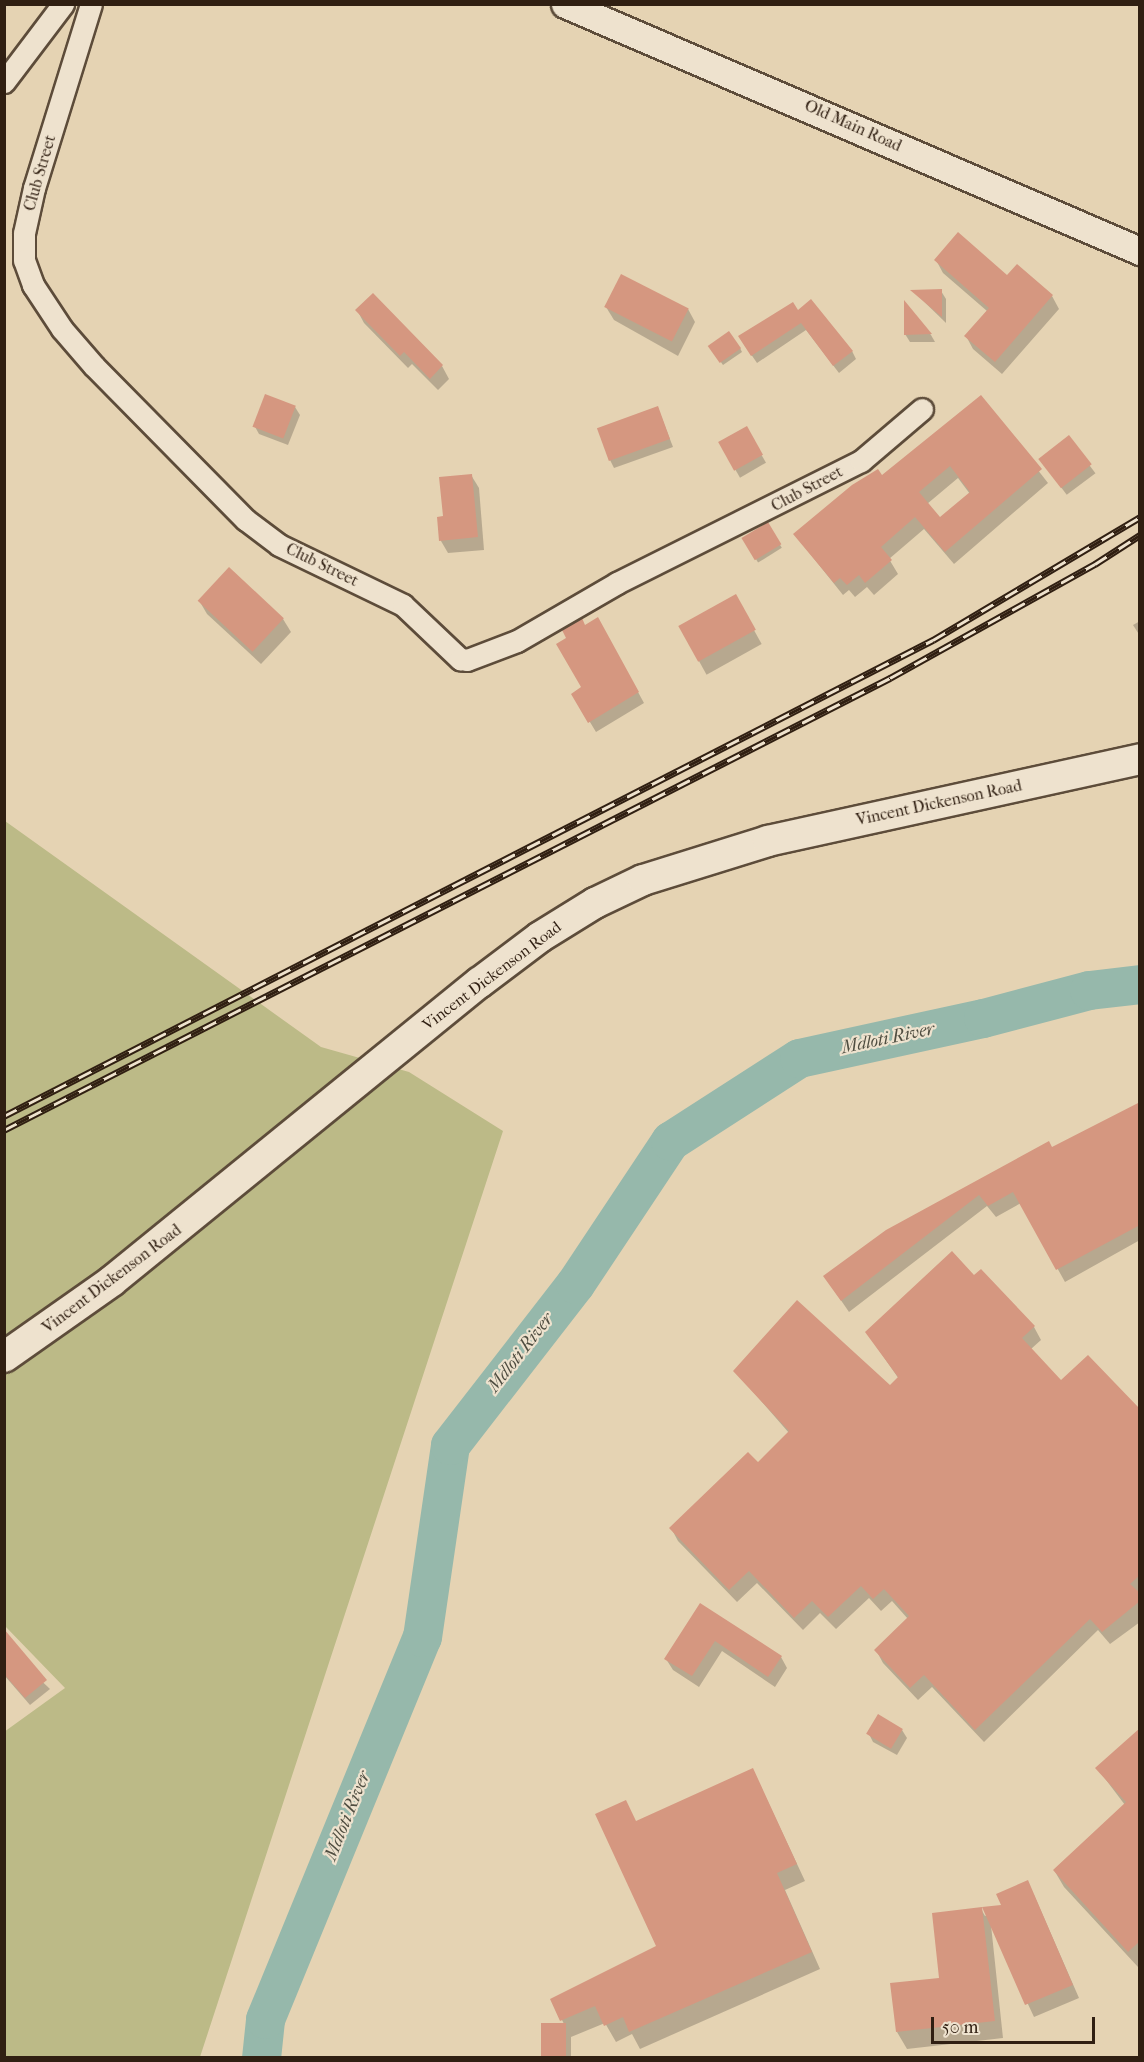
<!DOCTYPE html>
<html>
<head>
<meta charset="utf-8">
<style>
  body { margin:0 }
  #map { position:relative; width:1144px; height:2062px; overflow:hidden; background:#e5d3b3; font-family:"IM FELL French Canon",serif }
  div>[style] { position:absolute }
  .green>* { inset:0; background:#bcba87 }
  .shadow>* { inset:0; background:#0003; transform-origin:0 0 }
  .river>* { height:39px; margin:-19.5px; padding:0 19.5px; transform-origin:19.5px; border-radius:19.5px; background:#96b8ab }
  .building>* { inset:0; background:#d59780; transform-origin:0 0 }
  .roads { filter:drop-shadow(2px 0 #5d4c3a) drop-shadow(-2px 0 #5d4c3a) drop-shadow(0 2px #5d4c3a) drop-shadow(0 -2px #5d4c3a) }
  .minor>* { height:21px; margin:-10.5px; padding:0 10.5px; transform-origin:10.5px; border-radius:10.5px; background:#eee2ce }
  .tertiary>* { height:27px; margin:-13.5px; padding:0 13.5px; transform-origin:13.5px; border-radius:13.5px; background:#eee2ce }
  .secondary>* { height:30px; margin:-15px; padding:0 15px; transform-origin:15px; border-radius:15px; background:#eee2ce }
  .rail>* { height:7px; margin-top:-3.5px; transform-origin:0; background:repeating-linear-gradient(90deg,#eee2ce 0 14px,#301f12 0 28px); box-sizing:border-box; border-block:2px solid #301f12 }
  span { translate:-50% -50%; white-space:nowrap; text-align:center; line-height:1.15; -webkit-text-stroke:4.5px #eee2ce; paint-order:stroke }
  .street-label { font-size:16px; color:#301f12 }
  .water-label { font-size:18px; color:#4f4d40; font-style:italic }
  .frame { position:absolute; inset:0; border:6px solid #301f12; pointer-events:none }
  .scale { position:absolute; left:931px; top:2017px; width:164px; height:27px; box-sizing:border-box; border:3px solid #301f12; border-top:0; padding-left:8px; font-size:18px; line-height:21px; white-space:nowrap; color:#301f12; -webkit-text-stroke:4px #eee2ce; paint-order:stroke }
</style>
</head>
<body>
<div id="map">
  <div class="green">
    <i style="clip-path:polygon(5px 821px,321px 1047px,409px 1072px,503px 1131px,200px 2057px,5px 2057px,4px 1732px,65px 1688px,5px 1626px)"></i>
  </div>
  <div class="shadow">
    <i style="clip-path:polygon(936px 260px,1007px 277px,1052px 296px,1059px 309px,1002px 374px,973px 349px,966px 336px,987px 311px,943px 273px)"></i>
    <i style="clip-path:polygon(913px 291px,941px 291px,946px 299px,946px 323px)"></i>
    <i style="clip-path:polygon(373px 295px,442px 366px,449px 379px,438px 390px,412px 364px,408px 368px,364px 323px,357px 310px)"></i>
    <i style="clip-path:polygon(905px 304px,931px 335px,935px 342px,910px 342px,905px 334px)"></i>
    <i style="clip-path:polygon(606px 307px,688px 309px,695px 322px,678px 356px,614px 320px)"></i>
    <i style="clip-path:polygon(798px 312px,852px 351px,856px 359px,839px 373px,806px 330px,757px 363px,744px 344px)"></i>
    <i style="clip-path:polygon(740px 348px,742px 352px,723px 365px,712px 350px)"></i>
    <i style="clip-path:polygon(evenodd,981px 397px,1048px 483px,954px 564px,924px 529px,889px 559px,898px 574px,874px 595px,867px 587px,855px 597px,849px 590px,843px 595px,795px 535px,882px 477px,981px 397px,958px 478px,970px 494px,940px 519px,927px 504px,958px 478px)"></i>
    <i style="clip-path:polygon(295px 407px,300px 415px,288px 445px,259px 434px,254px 425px)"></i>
    <i style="clip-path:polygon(658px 408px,673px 447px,614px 468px,610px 460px)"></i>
    <i style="left:746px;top:428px;width:40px;height:30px;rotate:60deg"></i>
    <i style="left:1069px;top:438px;width:44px;height:36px;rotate:53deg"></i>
    <i style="clip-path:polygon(471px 475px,479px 488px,484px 550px,448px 553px,441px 541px,444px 518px)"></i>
    <i style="left:767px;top:524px;width:28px;height:28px;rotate:58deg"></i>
    <i style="clip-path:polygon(229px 569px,283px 619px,291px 632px,261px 664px,207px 614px,200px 602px)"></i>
    <i style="left:735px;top:596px;width:55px;height:63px;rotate:61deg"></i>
    <i style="clip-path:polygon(598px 619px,644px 703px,596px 732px,573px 694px,583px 688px,585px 627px)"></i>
    <i style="clip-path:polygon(1140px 621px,1140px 636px,1133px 625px)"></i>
    <i style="clip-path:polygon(1140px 1103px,1140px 1240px,1065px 1282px,1021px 1203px,996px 1217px,987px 1206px,849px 1312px,825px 1277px)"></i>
    <i style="clip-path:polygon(974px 1278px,1034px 1327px,1041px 1340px,1031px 1349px,1061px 1382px,1140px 1411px,1140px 1622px,1110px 1644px,1098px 1630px,984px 1742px,932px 1687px,918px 1700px,883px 1663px,876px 1650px,908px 1619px,892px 1601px,881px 1611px,869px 1598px,836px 1629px,820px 1613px,803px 1630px,757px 1583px,737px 1602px,678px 1541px,671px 1528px,758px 1464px,789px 1433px,735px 1371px,890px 1387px,899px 1379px,867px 1333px)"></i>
    <i style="clip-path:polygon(701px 1605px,781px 1657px,787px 1668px,775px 1687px,722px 1651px,699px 1687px,673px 1670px,666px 1659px)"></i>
    <i style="clip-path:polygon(4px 1645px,50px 1689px,30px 1705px,4px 1675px)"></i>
    <i style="clip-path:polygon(902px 1730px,907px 1738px,897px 1755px,873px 1742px,869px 1734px)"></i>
    <i style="clip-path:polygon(1140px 1730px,1140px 1966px,1138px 1967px,1064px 1887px,1054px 1870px,1125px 1805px,1097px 1768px)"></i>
    <i style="clip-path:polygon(753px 1770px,805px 1881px,785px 1890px,820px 1969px,640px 2049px,632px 2034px,616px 2042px,605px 2023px,571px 2037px,571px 2058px,543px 2058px,543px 2024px,564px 2024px,552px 2000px,658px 1947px,637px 1823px)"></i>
    <i style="clip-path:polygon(1034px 1895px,1079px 1998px,1034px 2017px,991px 1925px,1003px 2038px,907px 2049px,897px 2032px,941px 1979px,981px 1909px,985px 1916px)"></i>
  </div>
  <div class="river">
    <i style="left:261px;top:2058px;width:39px;rotate:-84deg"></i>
    <i style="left:265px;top:2019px;width:413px;rotate:-67.7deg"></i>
    <i style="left:422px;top:1637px;width:194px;rotate:-81.7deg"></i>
    <i style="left:450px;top:1445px;width:204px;rotate:-52.2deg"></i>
    <i style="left:575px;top:1284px;width:172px;rotate:-56.4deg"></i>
    <i style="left:670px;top:1141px;width:153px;rotate:-32.8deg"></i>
    <i style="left:799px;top:1058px;width:188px;rotate:-12.3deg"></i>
    <i style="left:983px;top:1018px;width:110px;rotate:-14.8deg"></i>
    <i style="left:1089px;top:990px;width:51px;rotate:-6.7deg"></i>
  </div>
  <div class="building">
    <i style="clip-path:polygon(958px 232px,1007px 275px,1017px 264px,1053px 295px,995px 362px,964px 336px,989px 308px,934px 260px)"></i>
    <i style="left:621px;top:274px;width:76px;height:37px;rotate:27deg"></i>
    <i style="clip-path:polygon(942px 289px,942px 317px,910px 290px)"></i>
    <i style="clip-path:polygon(373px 293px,443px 365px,430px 379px,404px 352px,400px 356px,355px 310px)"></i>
    <i style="clip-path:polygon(811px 299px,853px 351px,833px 366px,801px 323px,751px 356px,738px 336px,793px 302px,798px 310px)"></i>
    <i style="clip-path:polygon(904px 300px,932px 334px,904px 335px)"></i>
    <i style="left:729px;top:331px;width:21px;height:26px;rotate:55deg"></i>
    <i style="left:265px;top:394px;width:33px;height:35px;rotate:21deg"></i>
    <i style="clip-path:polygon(evenodd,981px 395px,1042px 469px,945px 552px,915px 517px,881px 547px,892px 560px,865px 583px,859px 575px,847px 585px,840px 578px,834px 583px,793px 534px,852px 485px,878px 469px,882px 475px,981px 395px,950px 466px,970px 492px,940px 517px,919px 492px,950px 466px)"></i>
    <i style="left:658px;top:406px;width:35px;height:65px;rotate:70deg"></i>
    <i style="left:747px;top:426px;width:33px;height:33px;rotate:61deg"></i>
    <i style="left:1069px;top:435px;width:37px;height:39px;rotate:52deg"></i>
    <i style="clip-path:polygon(472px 474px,478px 537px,439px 541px,437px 517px,443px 516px,439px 477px)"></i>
    <i style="left:768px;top:522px;width:26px;height:31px;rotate:59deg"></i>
    <i style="left:229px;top:567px;width:75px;height:46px;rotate:43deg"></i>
    <i style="left:736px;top:594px;width:41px;height:66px;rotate:61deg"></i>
    <i style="clip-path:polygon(598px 617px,639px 692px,588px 723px,571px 694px,581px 687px,556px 644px,566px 638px,562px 630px,582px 618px,585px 625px)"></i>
    <i style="clip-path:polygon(1140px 1102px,1140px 1225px,1086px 1254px,1056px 1270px,1013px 1192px,988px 1206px,979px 1195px,841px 1301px,823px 1276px,886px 1230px,1049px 1141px,1052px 1147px)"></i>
    <i style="clip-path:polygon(952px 1251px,974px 1275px,981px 1269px,1035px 1326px,1022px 1338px,1061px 1380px,1088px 1355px,1140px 1409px,1140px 1575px,1130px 1584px,1140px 1593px,1140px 1601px,1102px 1632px,1090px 1619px,975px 1730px,924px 1675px,910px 1688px,874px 1650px,909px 1616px,884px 1589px,873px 1599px,861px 1586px,828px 1617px,812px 1601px,794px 1618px,749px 1571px,729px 1590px,669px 1528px,748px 1452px,758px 1462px,789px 1431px,733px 1371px,797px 1300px,890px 1385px,898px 1377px,865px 1332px)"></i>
    <i style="clip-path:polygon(700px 1603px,782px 1656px,768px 1677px,715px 1641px,692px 1676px,664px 1659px)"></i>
    <i style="clip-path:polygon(4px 1629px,47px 1680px,25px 1698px,4px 1674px)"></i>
    <i style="left:878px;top:1714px;width:29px;height:23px;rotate:31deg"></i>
    <i style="clip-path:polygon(1140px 1728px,1140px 1941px,1128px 1952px,1053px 1870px,1126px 1802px,1095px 1768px)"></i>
    <i style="clip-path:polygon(753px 1768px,797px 1864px,777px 1873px,812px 1952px,629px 2032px,623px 2017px,604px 2026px,595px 2006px,560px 2021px,550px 1999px,656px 1946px,595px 1814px,626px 1800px,636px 1821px)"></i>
    <i style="clip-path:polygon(1028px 1880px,1073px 1985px,1025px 2005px,982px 1907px,1001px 1905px,996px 1894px)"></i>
    <i style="clip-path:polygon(982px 1907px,995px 2021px,896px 2032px,890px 1983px,939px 1978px,932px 1913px)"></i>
    <i style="left:541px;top:2023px;width:25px;height:33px"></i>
  </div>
  <div class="roads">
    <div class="minor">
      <i style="left:91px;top:4px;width:193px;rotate:107.2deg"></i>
      <i style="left:34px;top:188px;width:46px;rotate:102.5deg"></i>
      <i style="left:24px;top:233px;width:27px;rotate:90deg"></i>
      <i style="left:24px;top:260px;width:27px;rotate:70deg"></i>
      <i style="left:33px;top:285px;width:53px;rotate:56.6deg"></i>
      <i style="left:62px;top:329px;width:49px;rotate:49.1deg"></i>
      <i style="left:94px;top:366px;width:216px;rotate:45.4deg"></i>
      <i style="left:246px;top:520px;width:41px;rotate:37.1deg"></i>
      <i style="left:279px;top:545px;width:138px;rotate:25.8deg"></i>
      <i style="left:403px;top:605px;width:79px;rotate:43.5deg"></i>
      <i style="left:460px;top:659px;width:7px;rotate:8deg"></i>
      <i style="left:467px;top:660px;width:53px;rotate:-20.8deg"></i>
      <i style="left:517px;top:641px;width:116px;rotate:-30.1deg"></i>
      <i style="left:617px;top:583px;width:273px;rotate:-26.6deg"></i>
      <i style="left:861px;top:461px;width:80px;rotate:-40.4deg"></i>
      <i style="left:4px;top:82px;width:98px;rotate:-52.9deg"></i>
    </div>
    <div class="tertiary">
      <i style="left:565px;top:4px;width:626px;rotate:23.25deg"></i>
    </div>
    <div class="secondary">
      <i style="left:4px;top:1357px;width:132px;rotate:-35.1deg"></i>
      <i style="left:112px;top:1281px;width:473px;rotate:-39.1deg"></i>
      <i style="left:479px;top:983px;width:76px;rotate:-37deg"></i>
      <i style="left:540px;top:937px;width:65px;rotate:-31.7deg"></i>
      <i style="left:595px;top:903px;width:53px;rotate:-25.6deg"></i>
      <i style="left:643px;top:880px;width:131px;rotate:-17.3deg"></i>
      <i style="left:768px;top:841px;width:381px;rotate:-12.4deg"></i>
    </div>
  </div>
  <div class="rail">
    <i style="left:4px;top:1116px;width:1044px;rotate:-27.13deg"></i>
    <i style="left:933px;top:640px;width:241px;rotate:-30.7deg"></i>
    <i style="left:4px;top:1130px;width:995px;rotate:-27.03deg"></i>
    <i style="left:890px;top:678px;width:235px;rotate:-29.1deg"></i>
    <i style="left:1095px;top:564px;width:54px;rotate:-32.8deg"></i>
  </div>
  <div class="street-label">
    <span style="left:853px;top:126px;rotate:24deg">Old Main Road</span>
    <span style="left:40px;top:173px;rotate:-74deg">Club Street</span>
    <span style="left:807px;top:489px;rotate:-28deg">Club Street</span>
    <span style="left:322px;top:565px;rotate:26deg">Club Street</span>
    <span style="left:939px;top:803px;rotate:-12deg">Vincent Dickenson Road</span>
    <span style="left:492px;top:976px;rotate:-37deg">Vincent Dickenson Road</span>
    <span style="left:112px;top:1279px;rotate:-37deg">Vincent Dickenson Road</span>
  </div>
  <div class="water-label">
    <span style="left:888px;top:1039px;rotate:-12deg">Mdloti River</span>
    <span style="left:521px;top:1353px;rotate:-52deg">Mdloti River</span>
    <span style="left:348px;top:1816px;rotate:-68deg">Mdloti River</span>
  </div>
  <div class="frame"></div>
  <div class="scale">50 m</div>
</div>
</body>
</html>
